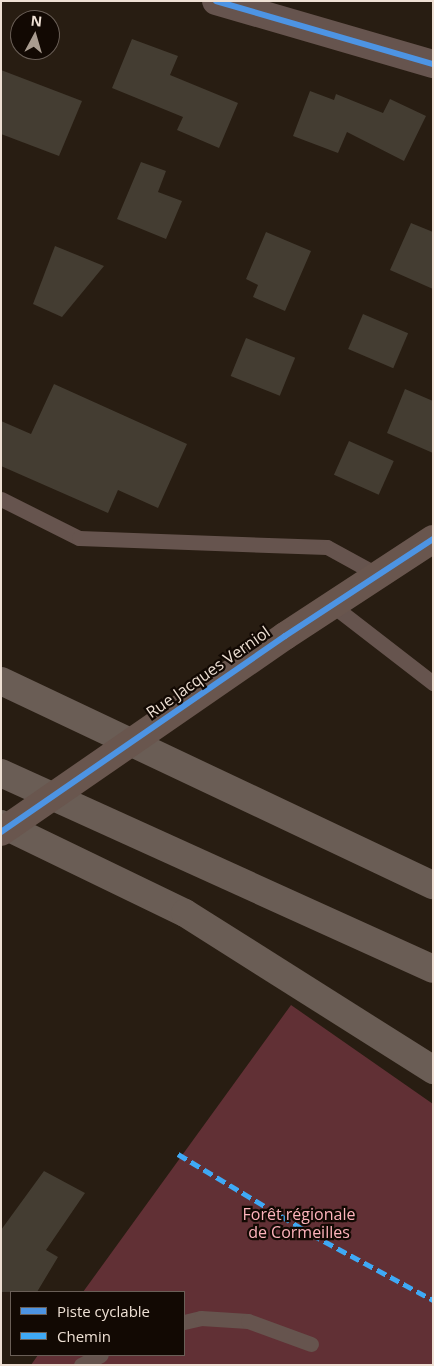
<!DOCTYPE html>
<html>
<head>
<meta charset="utf-8">
<style>
  body { margin:0 }
  #map { position:relative; width:434px; height:1366px; overflow:hidden; background:#281d12; font-family:"Open Sans",sans-serif }
  div>[style] { position:absolute }
  .green>* { inset:0; background:#613035 }
  .building>* { inset:0; background:#443d32; transform-origin:0 0 }
  .lane>* { height:15px; margin:-7.5px; padding:0 7.5px; transform-origin:7.5px; border-radius:7.5px; background:#66544e }
  .street>* { height:28px; margin:-14px; padding:0 14px; transform-origin:14px; border-radius:14px; background:#66544e }
  .secondary>* { height:28px; margin:-14px; padding:0 14px; transform-origin:14px; border-radius:14px; background:#69564e }
  .highway>* { height:28px; margin:-14px; padding:0 14px; transform-origin:14px; border-radius:14px; background:#6a5d55 }
  .secondary-bridge>* { height:28px; margin:-14px; padding:0 14px; transform-origin:14px; border-radius:14px; background:#69564e }
  .quiet>* { height:5px; margin-top:-2.5px; transform-origin:0; background:repeating-linear-gradient(90deg,#3fa9f5 0 10px,transparent 0 15px) }
  .cycleway>* { height:6px; margin:-3px; padding:0 3px; transform-origin:3px; border-radius:3px; background:#4d94e3 }
  span { translate:-50% -50%; white-space:nowrap; text-align:center; line-height:1.15; -webkit-text-stroke:4.5px #120903; paint-order:stroke }
  .street-label { font-size:16px; color:#eee0d4 }
  .park-label { font-size:16px; color:#fdb3bb }
  .frame { position:absolute; inset:0; border:2px solid #eee0d4; pointer-events:none }
  .legend { position:absolute; left:10px; top:1291px; width:175px; height:65px; box-sizing:border-box; background:#120903; border:1px solid #6a5f57; margin:0; padding:6px 9px; list-style:none; font-size:15px; color:#eee0d4 }
  .legend li { display:flex; align-items:center; gap:10px; height:25px }
  .legend b { width:25px; border:1px solid #6a5f57 }
  .north { position:absolute; left:10px; top:10px; width:50px; height:50px; box-sizing:border-box; background:#120903; border:1px solid #6a5f57; border-radius:50%; rotate:6deg; font-size:14px; font-weight:700; line-height:20px; text-align:center; color:#eee0d4 }
  .north::after { content:''; display:block; margin:auto; width:18px; height:22px; background:#a99c90; clip-path:polygon(50% 0,100% 100%,50% 72%,0 100%) }
</style>
</head>
<body>
<div id="map">
  <div class="green">
    <i style="clip-path:polygon(291px 1005px,433px 1104px,433px 1365px,31px 1365px,38px 1355px,184px 1355px,184px 1292px,83px 1292px)"></i>
  </div>
  <div class="building">
    <i style="clip-path:polygon(132px 39px,178px 56px,170px 75px,238px 103px,219px 148px,177px 130px,183px 117px,112px 88px)"></i>
    <i style="clip-path:polygon(1px 70px,82px 101px,59px 156px,1px 134px)"></i>
    <i style="clip-path:polygon(310px 91px,334px 100px,336px 94px,383px 113px,390px 99px,426px 116px,404px 161px,347px 132px,338px 153px,293px 136px)"></i>
    <i style="clip-path:polygon(141px 162px,166px 171px,158px 192px,182px 201px,166px 239px,117px 219px)"></i>
    <i style="clip-path:polygon(411px 223px,433px 232px,433px 289px,390px 270px)"></i>
    <i style="clip-path:polygon(266px 232px,311px 251px,285px 311px,253px 297px,258px 285px,246px 279px)"></i>
    <i style="clip-path:polygon(55px 246px,104px 266px,62px 317px,33px 304px)"></i>
    <i style="left:363px;top:314px;width:49px;height:38px;rotate:23deg"></i>
    <i style="left:246px;top:338px;width:53px;height:41px;rotate:22deg"></i>
    <i style="clip-path:polygon(54px 384px,187px 444px,158px 508px,118px 490px,108px 513px,1px 466px,1px 421px,31px 434px)"></i>
    <i style="clip-path:polygon(405px 389px,433px 401px,433px 453px,387px 433px)"></i>
    <i style="left:349px;top:441px;width:49px;height:37px;rotate:24deg"></i>
    <i style="clip-path:polygon(44px 1171px,85px 1193px,46px 1250px,58px 1257px,37px 1292px,1px 1292px,1px 1230px)"></i>
  </div>
  <div class="lane">
    <i style="left:1px;top:499px;width:87px;rotate:26.6deg"></i>
    <i style="left:79px;top:538px;width:248px;rotate:2.1deg"></i>
    <i style="left:327px;top:547px;width:60px;rotate:28.7deg"></i>
    <i style="left:332px;top:605px;width:128px;rotate:37.7deg"></i>
    <i style="left:184px;top:1322px;width:17px;rotate:-13deg"></i>
    <i style="left:201px;top:1318px;width:47px;rotate:3.7deg"></i>
    <i style="left:248px;top:1321px;width:67px;rotate:20.1deg"></i>
    <i style="left:81px;top:1365px;width:22px;rotate:-27deg"></i>
  </div>
  <div class="street">
    <i style="left:216px;top:1px;width:226px;rotate:16.2deg"></i>
  </div>
  <div class="secondary">
    <i style="left:285px;top:636px;width:177px;rotate:-33.2deg"></i>
  </div>
  <div class="highway">
    <i style="left:1px;top:681px;width:478px;rotate:25.3deg"></i>
    <i style="left:1px;top:773px;width:474px;rotate:24.4deg"></i>
    <i style="left:1px;top:824px;width:204px;rotate:25.8deg"></i>
    <i style="left:185px;top:913px;width:294px;rotate:32.3deg"></i>
  </div>
  <div class="secondary-bridge">
    <i style="left:1px;top:832px;width:345px;rotate:-34.6deg"></i>
  </div>
  <div class="quiet">
    <i style="left:178px;top:1154px;width:155px;rotate:31deg"></i>
    <i style="left:311px;top:1234px;width:139px;rotate:28.4deg"></i>
  </div>
  <div class="cycleway">
    <i style="left:216px;top:1px;width:226px;rotate:16.2deg"></i>
    <i style="left:1px;top:832px;width:345px;rotate:-34.6deg"></i>
    <i style="left:285px;top:636px;width:177px;rotate:-33.2deg"></i>
  </div>
  <div class="street-label">
    <span style="left:208px;top:672px;rotate:-35deg">Rue Jacques Verniol</span>
  </div>
  <div class="park-label">
    <span style="left:299px;top:1223px">Forêt régionale<br>de Cormeilles</span>
  </div>
  <div class="frame"></div>
  <ul class="legend">
  <li><b style="height:6px;background:#4d94e3"></b>Piste cyclable</li>
  <li><b style="height:6px;background:#3fa9f5"></b>Chemin</li>
  </ul>
  <div class="north">N</div>
</div>
</body>
</html>
